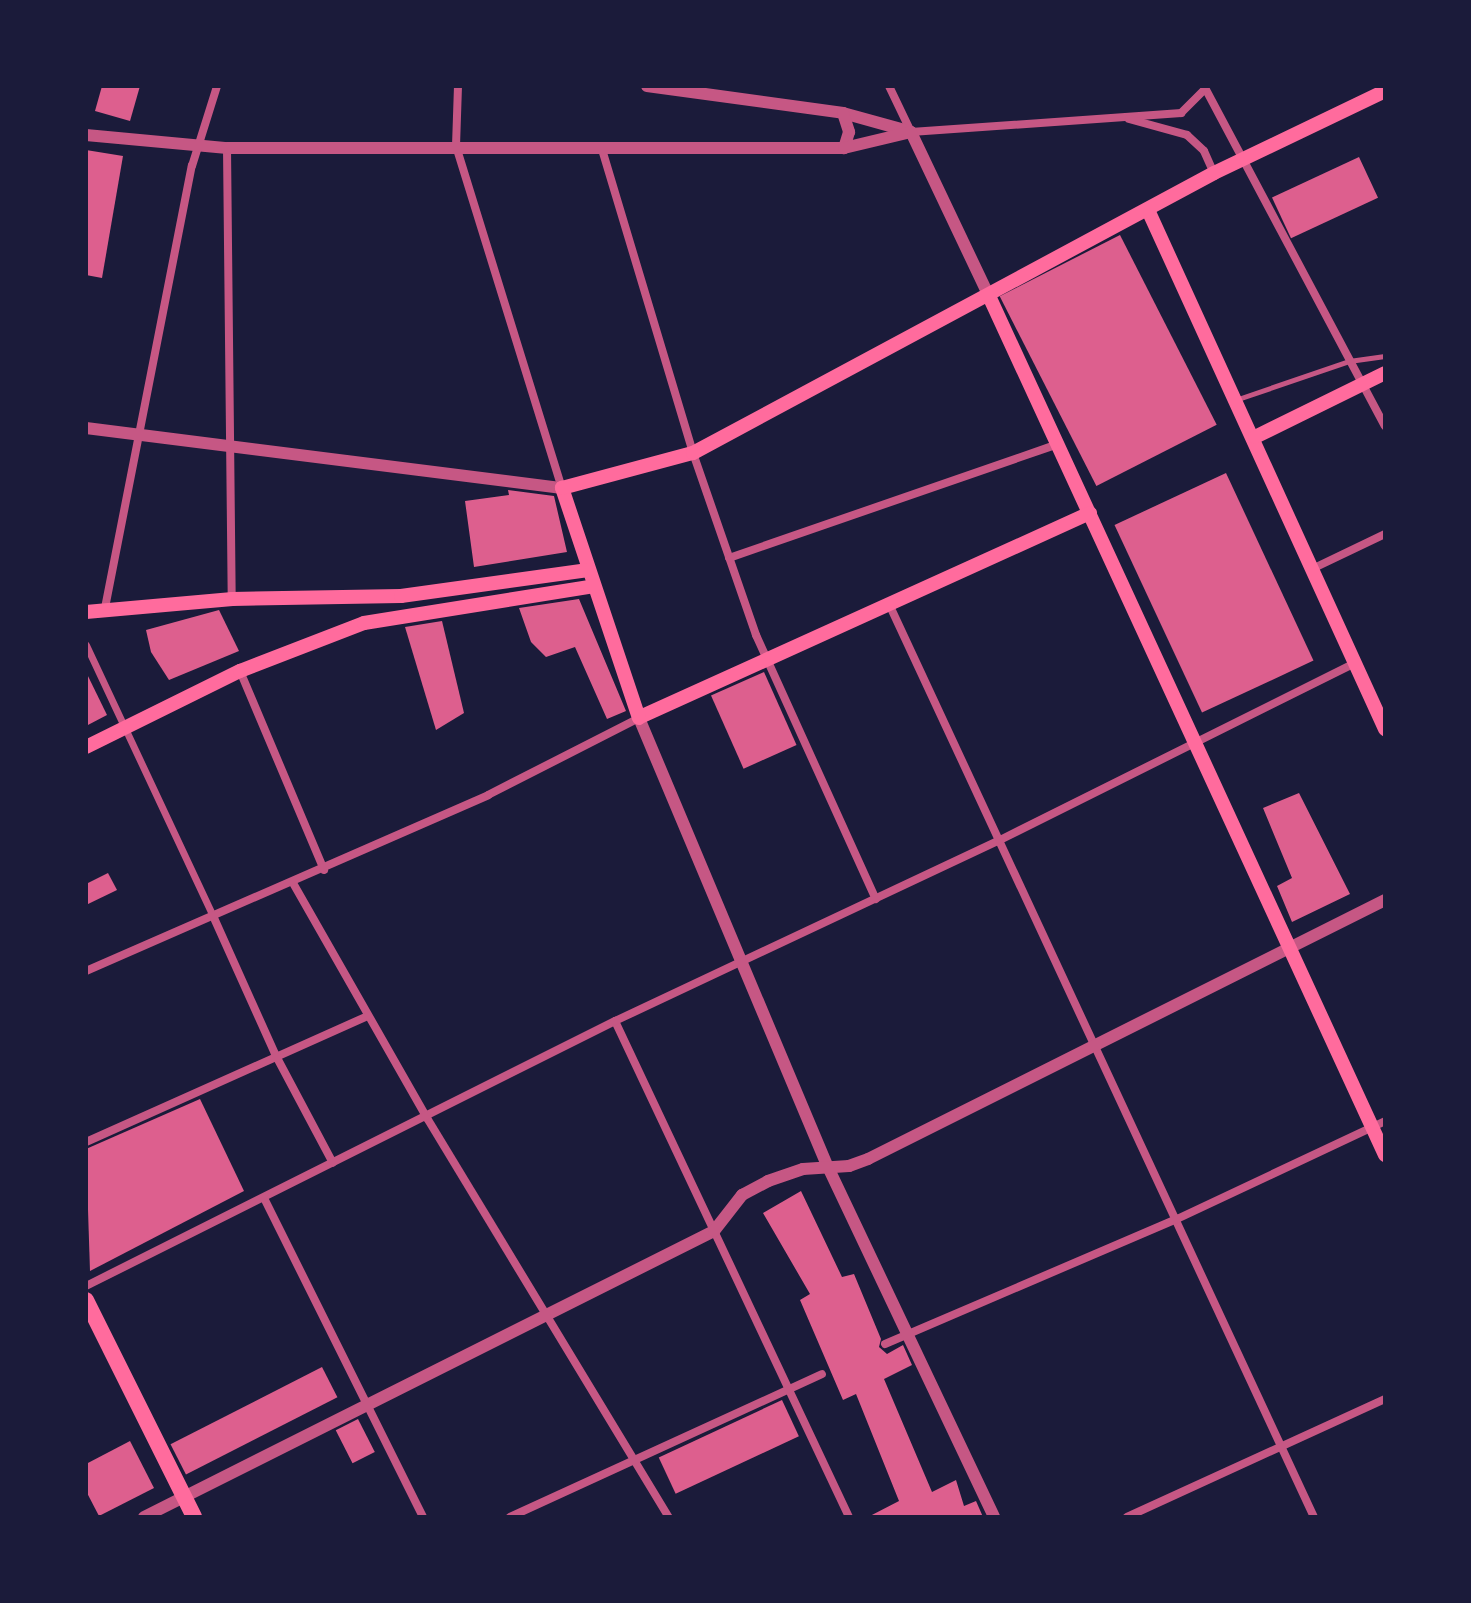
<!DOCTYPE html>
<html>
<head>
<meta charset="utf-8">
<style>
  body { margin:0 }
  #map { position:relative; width:1471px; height:1603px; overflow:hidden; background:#1b1b3a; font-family:Lora,serif }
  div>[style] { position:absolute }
  .building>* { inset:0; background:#dd5f8e; transform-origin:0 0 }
  .service>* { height:5px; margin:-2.5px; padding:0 2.5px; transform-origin:2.5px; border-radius:2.5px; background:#c65784 }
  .pedestrian>* { height:7px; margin:-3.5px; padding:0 3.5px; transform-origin:3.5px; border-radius:3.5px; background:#c65784 }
  .minor>* { height:8px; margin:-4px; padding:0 4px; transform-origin:4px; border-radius:4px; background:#c65784 }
  .tertiary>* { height:12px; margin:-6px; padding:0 6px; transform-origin:6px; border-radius:6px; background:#c65784 }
  .secondary>* { height:14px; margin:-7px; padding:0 7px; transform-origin:7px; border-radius:7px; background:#ff6b9d }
  .primary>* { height:16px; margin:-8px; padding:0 8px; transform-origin:8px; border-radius:8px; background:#ff6b9d }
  span { translate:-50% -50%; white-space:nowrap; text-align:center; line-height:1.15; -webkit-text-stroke:8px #1b1b3a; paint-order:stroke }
  .frame { position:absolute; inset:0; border:88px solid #1b1b3a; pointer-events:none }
</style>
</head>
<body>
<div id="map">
  <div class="building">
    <i style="clip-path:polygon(102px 86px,140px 86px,130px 121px,95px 111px)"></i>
    <i style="clip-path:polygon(86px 150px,123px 156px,102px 278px,86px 275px)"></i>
    <i style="left:1359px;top:157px;width:45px;height:96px;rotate:65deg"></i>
    <i style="left:1120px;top:235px;width:213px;height:135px;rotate:63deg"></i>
    <i style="left:1226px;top:473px;width:207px;height:123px;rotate:65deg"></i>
    <i style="clip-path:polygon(508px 490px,554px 496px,567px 552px,474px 567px,465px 501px,509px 495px)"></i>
    <i style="clip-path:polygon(579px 599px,626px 711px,607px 719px,575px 647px,546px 657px,531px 642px,519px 608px)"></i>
    <i style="clip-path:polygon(219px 610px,239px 651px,169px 680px,151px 652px,146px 630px)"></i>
    <i style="clip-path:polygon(442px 621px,464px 713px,436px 730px,405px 627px)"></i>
    <i style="clip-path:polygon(86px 672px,107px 715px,86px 726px)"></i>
    <i style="left:764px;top:672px;width:80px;height:58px;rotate:66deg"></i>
    <i style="clip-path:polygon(1299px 793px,1350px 894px,1292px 922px,1277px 886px,1292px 878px,1263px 808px)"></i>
    <i style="clip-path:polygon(108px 873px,117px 890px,86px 905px,86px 884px)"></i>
    <i style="clip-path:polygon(200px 1099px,244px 1191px,90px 1271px,86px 1149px)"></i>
    <i style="clip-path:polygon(801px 1191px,842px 1277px,854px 1274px,881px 1339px,879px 1347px,887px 1354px,903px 1345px,912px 1365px,884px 1379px,932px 1492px,956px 1480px,964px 1506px,976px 1501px,983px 1517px,868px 1517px,899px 1501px,856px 1394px,843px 1400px,800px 1300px,810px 1294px,763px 1213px)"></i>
    <i style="left:322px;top:1367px;width:34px;height:170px;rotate:63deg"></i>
    <i style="left:782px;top:1400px;width:40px;height:136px;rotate:65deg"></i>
    <i style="left:358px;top:1419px;width:37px;height:25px;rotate:63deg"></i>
    <i style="clip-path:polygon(130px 1441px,154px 1488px,99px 1516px,86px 1491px,86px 1464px)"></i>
  </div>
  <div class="service">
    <i style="left:1238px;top:399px;width:117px;rotate:-18.9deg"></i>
    <i style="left:1349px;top:361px;width:36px;rotate:-8deg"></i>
  </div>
  <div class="pedestrian">
    <i style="left:86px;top:645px;width:302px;rotate:64.9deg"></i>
  </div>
  <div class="minor">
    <i style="left:458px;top:86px;width:60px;rotate:91.9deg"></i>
    <i style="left:456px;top:146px;width:358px;rotate:72.8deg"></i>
    <i style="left:889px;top:86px;width:51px;rotate:64.4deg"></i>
    <i style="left:911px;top:132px;width:271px;rotate:-4deg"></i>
    <i style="left:1181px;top:113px;width:34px;rotate:-45deg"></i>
    <i style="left:1204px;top:86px;width:385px;rotate:62deg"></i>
    <i style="left:1129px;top:119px;width:60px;rotate:15.4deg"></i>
    <i style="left:1187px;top:135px;width:23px;rotate:43deg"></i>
    <i style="left:1204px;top:151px;width:24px;rotate:66deg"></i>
    <i style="left:601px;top:146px;width:320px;rotate:73.3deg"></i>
    <i style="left:693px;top:453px;width:193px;rotate:70.9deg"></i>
    <i style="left:756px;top:635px;width:290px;rotate:65.6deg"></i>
    <i style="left:227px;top:148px;width:451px;rotate:89.4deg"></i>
    <i style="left:729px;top:558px;width:348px;rotate:-19.1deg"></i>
    <i style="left:1314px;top:568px;width:79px;rotate:-25.6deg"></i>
    <i style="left:889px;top:604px;width:1007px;rotate:65.04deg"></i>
    <i style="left:104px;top:613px;width:456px;rotate:-78.9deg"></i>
    <i style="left:192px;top:166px;width:84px;rotate:-72.6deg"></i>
    <i style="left:240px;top:671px;width:216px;rotate:67.1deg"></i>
    <i style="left:293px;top:883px;width:271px;rotate:60.3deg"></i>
    <i style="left:427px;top:1118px;width:467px;rotate:58.8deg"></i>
    <i style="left:214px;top:918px;width:149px;rotate:65.8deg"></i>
    <i style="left:275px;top:1054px;width:123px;rotate:62deg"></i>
    <i style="left:86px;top:971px;width:439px;rotate:-23.6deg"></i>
    <i style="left:488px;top:795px;width:169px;rotate:-27deg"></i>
    <i style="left:615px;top:1021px;width:548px;rotate:64.74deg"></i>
    <i style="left:86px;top:1142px;width:309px;rotate:-24.1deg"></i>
    <i style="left:264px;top:1198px;width:356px;rotate:63.5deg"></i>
    <i style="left:86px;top:1286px;width:592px;rotate:-26.61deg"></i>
    <i style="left:615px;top:1021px;width:425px;rotate:-25.2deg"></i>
    <i style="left:1000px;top:840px;width:397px;rotate:-26.5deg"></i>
    <i style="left:885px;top:1344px;width:318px;rotate:-23.2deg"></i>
    <i style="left:1177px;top:1219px;width:230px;rotate:-25.2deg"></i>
    <i style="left:510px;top:1517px;width:343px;rotate:-24.6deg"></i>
    <i style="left:1127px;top:1517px;width:284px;rotate:-24.6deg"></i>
  </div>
  <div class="tertiary">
    <i style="left:647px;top:86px;width:198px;rotate:7.8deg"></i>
    <i style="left:843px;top:113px;width:67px;rotate:15.5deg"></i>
    <i style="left:843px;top:113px;width:20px;rotate:72deg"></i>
    <i style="left:849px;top:132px;width:17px;rotate:107deg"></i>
    <i style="left:911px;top:132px;width:182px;rotate:64.6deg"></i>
    <i style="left:86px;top:135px;width:142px;rotate:5.3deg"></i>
    <i style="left:227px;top:148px;width:617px"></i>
    <i style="left:844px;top:148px;width:69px;rotate:-13.4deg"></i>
    <i style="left:86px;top:428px;width:480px;rotate:7.2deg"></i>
    <i style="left:639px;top:718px;width:487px;rotate:67.2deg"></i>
    <i style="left:828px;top:1167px;width:387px;rotate:64.6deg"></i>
    <i style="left:144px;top:1517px;width:638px;rotate:-26.65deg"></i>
    <i style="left:714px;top:1231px;width:46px;rotate:-52.1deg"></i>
    <i style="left:742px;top:1195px;width:30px;rotate:-28deg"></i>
    <i style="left:768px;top:1181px;width:37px;rotate:-19deg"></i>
    <i style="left:803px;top:1169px;width:46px;rotate:-3.7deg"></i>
    <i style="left:849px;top:1166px;width:20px;rotate:-20deg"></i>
    <i style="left:868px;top:1159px;width:578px;rotate:-26.61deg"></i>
  </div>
  <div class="secondary">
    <i style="left:1148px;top:210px;width:571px;rotate:65.46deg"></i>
    <i style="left:989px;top:296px;width:946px;rotate:65.25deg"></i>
    <i style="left:1255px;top:437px;width:145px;rotate:-26.2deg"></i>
    <i style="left:1090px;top:513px;width:495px;rotate:155.6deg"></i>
    <i style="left:639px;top:718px;width:243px;rotate:-108.5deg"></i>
    <i style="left:562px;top:488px;width:136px;rotate:-15deg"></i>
    <i style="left:693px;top:453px;width:591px;rotate:-28.25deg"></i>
    <i style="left:1214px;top:173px;width:190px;rotate:-25.6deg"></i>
    <i style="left:86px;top:612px;width:147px;rotate:-5.1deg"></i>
    <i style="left:232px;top:599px;width:169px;rotate:-1deg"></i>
    <i style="left:401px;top:596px;width:189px;rotate:-7.9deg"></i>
    <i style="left:86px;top:747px;width:172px;rotate:-26.3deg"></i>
    <i style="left:240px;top:671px;width:133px;rotate:-21.2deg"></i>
    <i style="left:364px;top:623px;width:233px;rotate:-9.1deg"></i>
  </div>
  <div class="primary">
    <i style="left:86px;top:1300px;width:242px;rotate:63.5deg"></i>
  </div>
  <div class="frame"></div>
</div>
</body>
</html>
